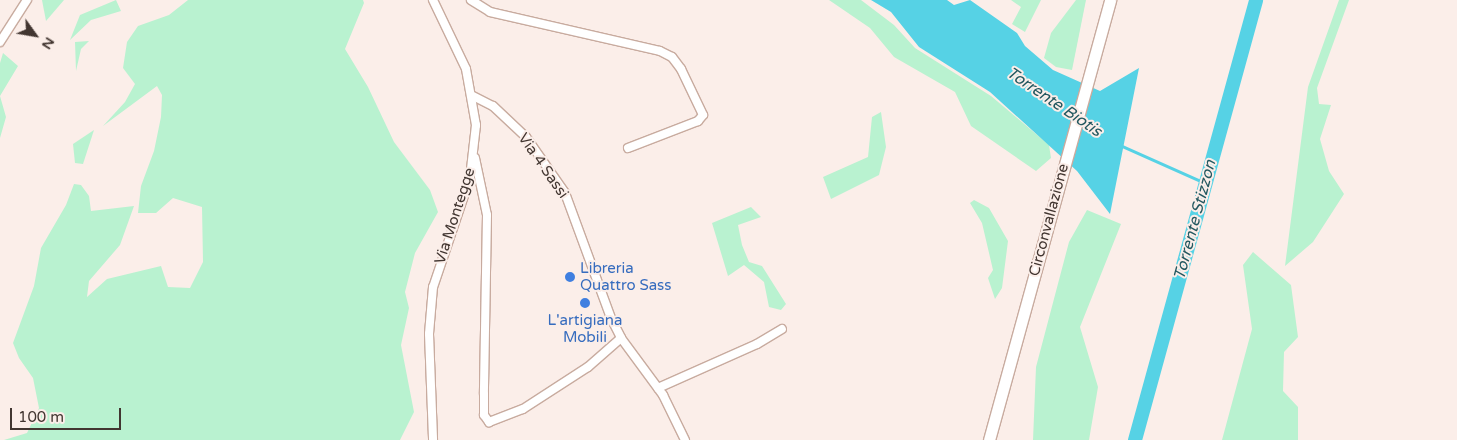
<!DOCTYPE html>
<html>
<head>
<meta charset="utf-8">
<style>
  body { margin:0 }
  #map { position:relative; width:1457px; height:440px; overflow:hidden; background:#fbeee9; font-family:"Varela Round",sans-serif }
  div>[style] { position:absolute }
  .green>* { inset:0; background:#b9f2d0 }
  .water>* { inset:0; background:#56d2e5 }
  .stream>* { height:2.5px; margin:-1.25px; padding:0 1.25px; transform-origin:1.25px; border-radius:1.25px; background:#56d2e5 }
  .river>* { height:14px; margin:-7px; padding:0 7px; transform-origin:7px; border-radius:7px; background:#56d2e5 }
  .roads { filter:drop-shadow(1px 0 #c8ab9f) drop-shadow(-1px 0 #c8ab9f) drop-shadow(0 1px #c8ab9f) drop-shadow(0 -1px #c8ab9f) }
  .minor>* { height:8px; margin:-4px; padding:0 4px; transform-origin:4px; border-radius:4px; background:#fff }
  .highway>* { height:11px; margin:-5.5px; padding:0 5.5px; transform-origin:5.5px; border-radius:5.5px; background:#fff }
  .dots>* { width:14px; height:14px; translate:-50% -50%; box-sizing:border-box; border:2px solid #fbeee9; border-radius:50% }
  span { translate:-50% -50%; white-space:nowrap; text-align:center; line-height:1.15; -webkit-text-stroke:4px #fbeee9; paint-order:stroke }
  .street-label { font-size:15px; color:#423631 }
  .shop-label { font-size:15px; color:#366cbe }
  .left { translate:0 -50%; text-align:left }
  .water-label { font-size:16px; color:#235860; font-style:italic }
  .north { position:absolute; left:10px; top:10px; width:50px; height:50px; -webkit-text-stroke:4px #fbeee9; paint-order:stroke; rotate:122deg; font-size:14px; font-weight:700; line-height:20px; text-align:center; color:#423631 }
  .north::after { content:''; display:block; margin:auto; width:18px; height:22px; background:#423631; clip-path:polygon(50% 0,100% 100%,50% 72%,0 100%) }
  .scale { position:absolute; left:10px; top:408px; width:111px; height:22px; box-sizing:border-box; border:2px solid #423631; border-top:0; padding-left:6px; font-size:15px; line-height:18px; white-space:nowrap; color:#423631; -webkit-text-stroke:4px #fbeee9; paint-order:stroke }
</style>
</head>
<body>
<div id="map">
  <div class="green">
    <i style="clip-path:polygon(42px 0,64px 0,46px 21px)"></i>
    <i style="clip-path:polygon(116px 0,121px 11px,91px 20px,70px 40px,80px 15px)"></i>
    <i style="clip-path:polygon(188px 0,363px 0,364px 3px,345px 49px,368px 87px,394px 142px,430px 190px,438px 212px,415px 253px,405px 292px,409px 308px,401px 345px,414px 412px,400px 440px,4px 440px,27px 433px,39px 408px,33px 378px,19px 358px,13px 343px,34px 286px,41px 248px,66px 205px,74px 184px,81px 185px,89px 196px,91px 211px,134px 206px,120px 245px,89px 281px,87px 297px,107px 279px,161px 266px,168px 287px,190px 288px,203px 262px,202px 207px,173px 198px,156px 213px,138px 213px,141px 186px,154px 151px,161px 117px,162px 95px,157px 86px,103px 126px,125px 102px,135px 84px,123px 68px,127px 42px,138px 26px,169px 15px)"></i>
    <i style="clip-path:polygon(829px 0,861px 0,894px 25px,915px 48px,991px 96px,1049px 145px,1051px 158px,1036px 171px,971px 126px,955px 92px,894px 57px,870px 28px)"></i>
    <i style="clip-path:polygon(1011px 0,1041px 0,1025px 32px,1012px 24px,1021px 7px)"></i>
    <i style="clip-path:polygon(1076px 0,1086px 0,1072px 70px,1056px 67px,1044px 58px,1051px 33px)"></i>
    <i style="clip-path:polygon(1339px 0,1349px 0,1317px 88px,1319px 104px,1331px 105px,1320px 139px,1329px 171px,1344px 194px,1313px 242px,1285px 266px,1308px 87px)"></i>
    <i style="clip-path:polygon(89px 41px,81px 49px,76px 71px,75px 42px)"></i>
    <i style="clip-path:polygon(3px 53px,18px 66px,0 96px,6px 117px,0 138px,0 63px)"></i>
    <i style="clip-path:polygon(881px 112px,886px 147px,879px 175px,831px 199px,823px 177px,868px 157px,872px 117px)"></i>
    <i style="clip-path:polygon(94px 130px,83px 164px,75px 163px,73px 144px)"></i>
    <i style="clip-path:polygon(974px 200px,989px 208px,1008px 241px,1002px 288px,995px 299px,988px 278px,993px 270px,982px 223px,970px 203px)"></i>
    <i style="clip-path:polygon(751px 207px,761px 217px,738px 225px,742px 245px,749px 262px,762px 266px,786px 304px,781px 310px,769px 307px,764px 282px,744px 265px,728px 276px,712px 223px)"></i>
    <i style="clip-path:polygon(1087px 210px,1121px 224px,1080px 327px,1098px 387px,1089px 440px,1033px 440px,1036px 367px,1069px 242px)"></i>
    <i style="clip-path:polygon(1253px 252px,1291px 285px,1298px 337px,1284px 352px,1283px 391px,1298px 407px,1298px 440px,1222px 440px,1252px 329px,1243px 265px)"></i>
  </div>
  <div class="water">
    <i style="clip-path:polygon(871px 0,947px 0,954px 5px,970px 0,1017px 33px,1025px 46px,1053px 70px,1100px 91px,1139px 68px,1110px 214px,1077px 171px,990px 92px,919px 47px,891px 12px)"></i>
  </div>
  <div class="stream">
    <i style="left:1122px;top:146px;width:91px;rotate:24deg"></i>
  </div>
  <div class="river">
    <i style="left:1135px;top:440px;width:456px;rotate:-74.6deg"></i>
  </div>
  <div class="roads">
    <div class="minor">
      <i style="left:433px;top:0;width:76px;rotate:64.4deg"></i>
      <i style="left:466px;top:69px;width:57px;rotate:79.9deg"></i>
      <i style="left:476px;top:125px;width:53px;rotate:96.5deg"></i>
      <i style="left:470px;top:178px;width:115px;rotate:108.7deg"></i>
      <i style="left:433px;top:287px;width:47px;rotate:94.9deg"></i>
      <i style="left:429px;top:334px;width:106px;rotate:87.8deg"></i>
      <i style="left:471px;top:0;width:22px;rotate:32deg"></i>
      <i style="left:490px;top:12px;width:174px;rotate:12.9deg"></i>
      <i style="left:660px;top:51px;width:13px;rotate:27deg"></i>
      <i style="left:672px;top:57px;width:15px;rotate:53deg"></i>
      <i style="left:681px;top:69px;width:51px;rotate:64.4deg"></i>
      <i style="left:703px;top:115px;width:8px;rotate:130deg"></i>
      <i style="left:698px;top:121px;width:75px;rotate:158.9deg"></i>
      <i style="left:0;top:42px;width:50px;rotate:-57.3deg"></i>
      <i style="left:473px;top:96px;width:22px;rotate:27deg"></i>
      <i style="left:493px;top:106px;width:45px;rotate:43.2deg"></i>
      <i style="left:526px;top:137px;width:68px;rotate:55.1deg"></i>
      <i style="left:565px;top:193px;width:133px;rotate:69.8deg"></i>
      <i style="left:611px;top:318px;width:22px;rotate:63deg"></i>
      <i style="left:621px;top:338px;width:71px;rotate:53.6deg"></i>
      <i style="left:663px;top:395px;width:50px;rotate:63.9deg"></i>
      <i style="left:475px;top:158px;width:58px;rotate:78.1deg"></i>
      <i style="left:487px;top:215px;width:179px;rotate:91deg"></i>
      <i style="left:484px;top:394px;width:21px;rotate:90deg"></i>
      <i style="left:484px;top:415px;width:9px;rotate:54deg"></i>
      <i style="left:489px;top:422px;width:36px;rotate:-21deg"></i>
      <i style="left:523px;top:409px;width:77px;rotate:-32.9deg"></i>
      <i style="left:588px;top:367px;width:44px;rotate:-41.3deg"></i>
      <i style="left:658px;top:388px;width:108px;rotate:-24deg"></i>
      <i style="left:757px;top:344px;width:29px;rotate:-31deg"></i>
    </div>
    <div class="highway">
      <i style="left:989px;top:440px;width:456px;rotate:-74.6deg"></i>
    </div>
  </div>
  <div class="dots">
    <i style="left:570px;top:277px;background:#3f7fe0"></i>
    <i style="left:585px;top:303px;background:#3f7fe0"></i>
  </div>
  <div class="street-label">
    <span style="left:543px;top:166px;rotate:55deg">Via 4 Sassi</span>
    <span style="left:455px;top:216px;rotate:-72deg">Via Montegge</span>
    <span style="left:1049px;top:220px;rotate:-75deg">Circonvallazione</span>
  </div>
  <div class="shop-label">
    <span class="left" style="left:580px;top:277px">Libreria<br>Quattro Sass</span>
    <span style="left:585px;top:329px">L'artigiana<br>Mobili</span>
  </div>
  <div class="water-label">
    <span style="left:1054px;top:102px;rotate:34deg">Torrente Biotis</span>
    <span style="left:1195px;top:220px;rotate:-75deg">Torrente Stizzon</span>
  </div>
  <div class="north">N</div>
  <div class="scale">100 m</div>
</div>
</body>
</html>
